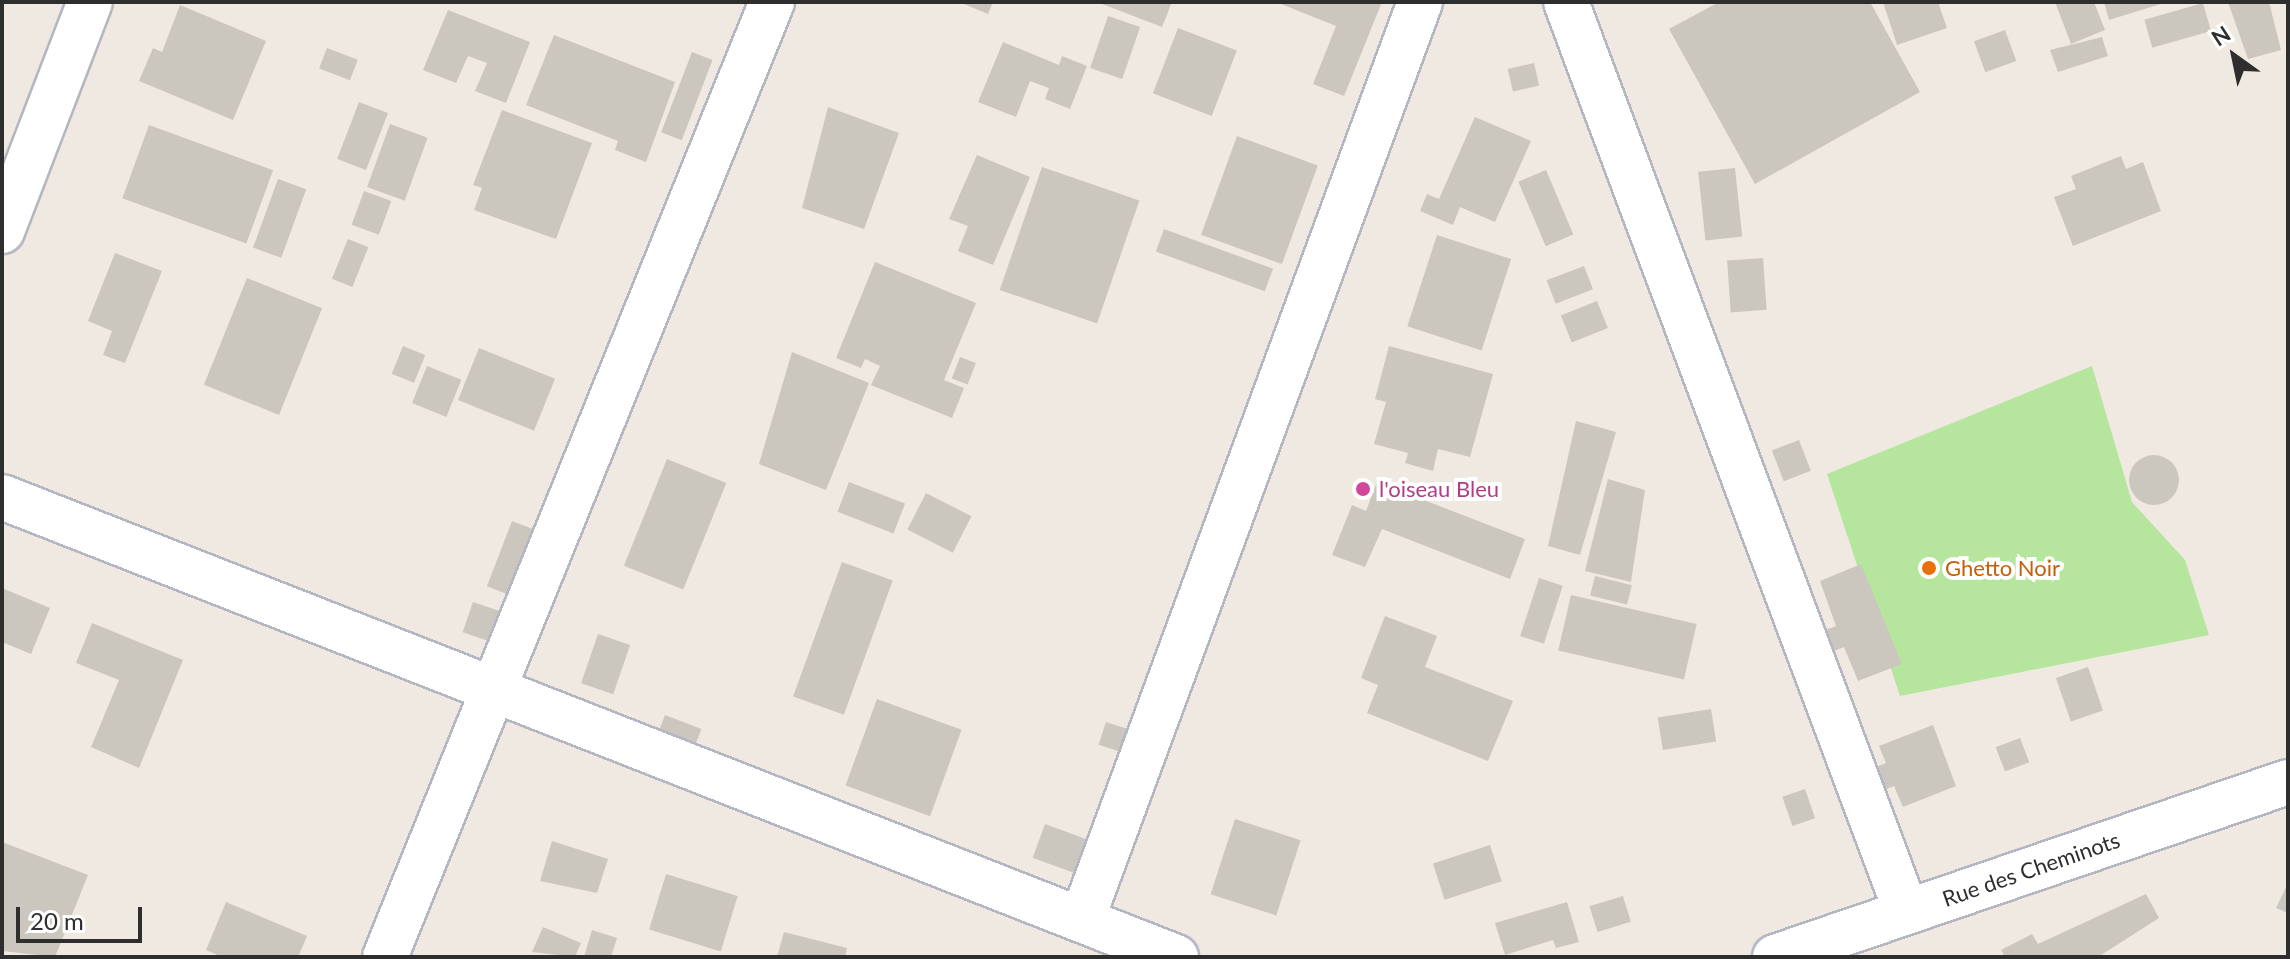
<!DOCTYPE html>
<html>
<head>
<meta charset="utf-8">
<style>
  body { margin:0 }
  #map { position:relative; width:2290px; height:959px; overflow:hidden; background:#efe9e1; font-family:Lato,sans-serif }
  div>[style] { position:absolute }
  .green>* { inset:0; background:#b6e59e }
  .building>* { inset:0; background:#cbc7bf; transform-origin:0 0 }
  .round { border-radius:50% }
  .roads { filter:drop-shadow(2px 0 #b4b7c1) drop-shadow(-2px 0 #b4b7c1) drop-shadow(0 2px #b4b7c1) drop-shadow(0 -2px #b4b7c1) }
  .minor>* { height:44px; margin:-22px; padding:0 22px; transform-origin:22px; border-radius:22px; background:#fff }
  .dots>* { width:22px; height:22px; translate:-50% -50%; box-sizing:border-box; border:4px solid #fff; border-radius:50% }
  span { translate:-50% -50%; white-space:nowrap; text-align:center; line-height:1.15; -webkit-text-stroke:8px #fff; paint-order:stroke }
  .hotel-label { font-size:22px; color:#b23c85 }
  .left { translate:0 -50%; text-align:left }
  .food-label { font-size:22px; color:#c56008 }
  .street-label { font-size:22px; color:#2e2e2e }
  .frame { position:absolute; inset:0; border:4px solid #2e2e2e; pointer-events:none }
  .north { position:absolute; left:2194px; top:16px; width:80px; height:80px; -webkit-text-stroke:6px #fff; paint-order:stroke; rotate:327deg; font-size:22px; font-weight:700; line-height:32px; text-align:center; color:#2e2e2e }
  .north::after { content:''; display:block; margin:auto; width:28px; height:36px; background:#2e2e2e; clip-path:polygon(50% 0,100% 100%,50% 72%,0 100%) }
  .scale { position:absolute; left:16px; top:907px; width:126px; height:36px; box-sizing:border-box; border:4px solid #2e2e2e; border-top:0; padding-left:10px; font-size:24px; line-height:28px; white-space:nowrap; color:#2e2e2e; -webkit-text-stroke:6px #fff; paint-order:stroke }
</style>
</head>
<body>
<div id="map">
  <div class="green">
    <i style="clip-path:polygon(2092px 366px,2132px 502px,2185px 560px,2209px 635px,1900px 696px,1827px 474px)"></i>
  </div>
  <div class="building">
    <i style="clip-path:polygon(959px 2px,993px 2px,988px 14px)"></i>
    <i style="clip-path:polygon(1097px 2px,1172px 2px,1162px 27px)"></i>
    <i style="clip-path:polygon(1276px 2px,1382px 2px,1344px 96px,1313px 84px,1336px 26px)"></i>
    <i style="clip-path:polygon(1719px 2px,1870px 2px,1920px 92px,1755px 184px,1669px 29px)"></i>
    <i style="clip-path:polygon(1883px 2px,1938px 2px,1947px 28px,1897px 45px)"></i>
    <i style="clip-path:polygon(2055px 2px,2094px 2px,2105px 30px,2071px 44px)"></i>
    <i style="clip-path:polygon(2104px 2px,2164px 2px,2164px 3px,2109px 20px)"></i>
    <i style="clip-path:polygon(2228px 2px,2269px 2px,2281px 50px,2248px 59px)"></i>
    <i style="left:2203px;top:3px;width:29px;height:61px;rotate:74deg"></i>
    <i style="clip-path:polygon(180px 5px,266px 41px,233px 120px,139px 81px,153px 48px,162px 52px)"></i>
    <i style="clip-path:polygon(448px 10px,530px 42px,506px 103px,475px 91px,487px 63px,468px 56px,456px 83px,423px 70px)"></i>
    <i style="left:1108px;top:16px;width:34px;height:55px;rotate:19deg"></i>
    <i style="left:1178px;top:28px;width:63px;height:70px;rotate:21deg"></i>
    <i style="left:2005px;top:30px;width:33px;height:33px;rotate:70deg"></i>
    <i style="clip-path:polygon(554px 35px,675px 82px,646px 162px,615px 150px,618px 141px,526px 105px)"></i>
    <i style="clip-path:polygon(2102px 37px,2108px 56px,2058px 72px,2050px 50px)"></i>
    <i style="clip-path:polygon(1003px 42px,1059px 65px,1062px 56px,1087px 66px,1070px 109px,1045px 99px,1049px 88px,1030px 81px,1016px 117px,978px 102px)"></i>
    <i style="left:327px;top:48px;width:33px;height:22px;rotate:21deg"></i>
    <i style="left:692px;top:52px;width:22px;height:86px;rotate:21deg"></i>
    <i style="left:1534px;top:63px;width:23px;height:27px;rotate:77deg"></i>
    <i style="left:359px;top:102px;width:31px;height:61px;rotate:21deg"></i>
    <i style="clip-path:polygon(828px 107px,899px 133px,864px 229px,802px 208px)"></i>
    <i style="clip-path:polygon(502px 110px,592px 143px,556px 239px,474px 210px,482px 188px,473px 185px)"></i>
    <i style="clip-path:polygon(1475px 117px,1531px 141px,1495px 222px,1460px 207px,1453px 225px,1420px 211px,1427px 194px,1439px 199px)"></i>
    <i style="left:390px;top:124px;width:40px;height:67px;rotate:20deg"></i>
    <i style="left:149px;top:125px;width:132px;height:78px;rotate:20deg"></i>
    <i style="left:1237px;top:136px;width:86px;height:105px;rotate:20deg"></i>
    <i style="clip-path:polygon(977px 155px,1030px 177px,993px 265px,958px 251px,968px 226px,949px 219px)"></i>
    <i style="clip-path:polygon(2121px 156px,2126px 169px,2143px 162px,2161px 211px,2073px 246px,2054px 197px,2076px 189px,2071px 176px)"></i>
    <i style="left:1042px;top:167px;width:103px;height:130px;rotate:19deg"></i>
    <i style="left:1735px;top:168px;width:69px;height:37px;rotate:84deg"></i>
    <i style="left:1546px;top:170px;width:70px;height:30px;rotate:67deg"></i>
    <i style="left:278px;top:179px;width:30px;height:73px;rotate:20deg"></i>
    <i style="left:364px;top:191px;width:29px;height:36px;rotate:20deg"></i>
    <i style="left:1164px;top:229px;width:116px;height:24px;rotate:20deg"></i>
    <i style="left:1437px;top:235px;width:78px;height:96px;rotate:18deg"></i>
    <i style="left:348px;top:239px;width:22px;height:43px;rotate:22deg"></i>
    <i style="clip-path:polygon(115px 253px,162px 271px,125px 363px,103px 355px,112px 331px,88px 321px)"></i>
    <i style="left:1763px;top:258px;width:52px;height:36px;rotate:86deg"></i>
    <i style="clip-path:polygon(875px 262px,976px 303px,944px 380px,964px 388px,952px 418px,871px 385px,880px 366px,865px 359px,861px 368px,836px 358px)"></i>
    <i style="left:1584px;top:266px;width:25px;height:40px;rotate:69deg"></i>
    <i style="left:247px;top:278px;width:81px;height:115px;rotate:22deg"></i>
    <i style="left:1597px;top:301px;width:29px;height:39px;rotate:68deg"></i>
    <i style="left:403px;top:346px;width:24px;height:30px;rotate:22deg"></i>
    <i style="clip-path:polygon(1389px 346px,1493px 374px,1470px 457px,1438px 449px,1433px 471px,1405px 463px,1408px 453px,1374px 444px,1386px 402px,1375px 399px)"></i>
    <i style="left:479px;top:348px;width:82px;height:56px;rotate:22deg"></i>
    <i style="clip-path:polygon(792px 352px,869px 383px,826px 490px,759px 464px)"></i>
    <i style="left:960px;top:357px;width:17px;height:23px;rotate:21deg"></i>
    <i style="left:427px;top:366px;width:37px;height:40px;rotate:22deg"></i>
    <i style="clip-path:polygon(1576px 421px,1616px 432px,1580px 555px,1548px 546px)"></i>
    <i style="left:1799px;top:440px;width:33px;height:29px;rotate:69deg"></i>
    <i class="round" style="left:2129px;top:455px;width:50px;height:50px"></i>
    <i style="left:667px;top:459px;width:64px;height:115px;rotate:22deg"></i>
    <i style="clip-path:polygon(1608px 479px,1645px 490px,1631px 582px,1585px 571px)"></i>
    <i style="left:849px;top:482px;width:60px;height:32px;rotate:21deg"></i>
    <i style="clip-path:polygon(1377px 482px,1525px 539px,1510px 579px,1382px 529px,1365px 567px,1332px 555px,1352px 505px,1366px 511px)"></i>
    <i style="left:926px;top:493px;width:51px;height:41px;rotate:27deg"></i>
    <i style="left:512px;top:521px;width:28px;height:70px;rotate:21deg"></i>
    <i style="left:842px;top:562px;width:54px;height:143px;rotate:20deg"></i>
    <i style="clip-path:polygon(1861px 564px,1902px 664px,1858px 681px,1844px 647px,1829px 653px,1820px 632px,1836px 626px,1820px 581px)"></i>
    <i style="left:1595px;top:576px;width:38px;height:20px;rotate:14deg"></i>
    <i style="left:1539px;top:578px;width:25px;height:61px;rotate:18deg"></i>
    <i style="clip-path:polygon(2px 588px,50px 608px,31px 654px,2px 642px)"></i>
    <i style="left:1571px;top:595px;width:129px;height:57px;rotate:13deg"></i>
    <i style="left:473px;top:602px;width:28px;height:32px;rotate:19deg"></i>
    <i style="clip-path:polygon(1385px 616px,1437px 636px,1425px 667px,1513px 701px,1488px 761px,1367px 713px,1378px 685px,1361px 678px)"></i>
    <i style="clip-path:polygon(92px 623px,183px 660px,139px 768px,91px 747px,119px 680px,76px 663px)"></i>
    <i style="left:598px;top:634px;width:34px;height:52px;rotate:19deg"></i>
    <i style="left:2088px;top:667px;width:46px;height:34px;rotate:71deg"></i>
    <i style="left:877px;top:699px;width:90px;height:92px;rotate:20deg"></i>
    <i style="left:1711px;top:709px;width:33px;height:54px;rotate:81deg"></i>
    <i style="left:665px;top:715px;width:39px;height:20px;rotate:21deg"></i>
    <i style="left:1106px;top:722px;width:22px;height:24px;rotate:18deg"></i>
    <i style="clip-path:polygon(1933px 725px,1956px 786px,1903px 807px,1894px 786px,1872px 795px,1863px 772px,1886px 763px,1879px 746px)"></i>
    <i style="left:2020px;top:738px;width:26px;height:26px;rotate:69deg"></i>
    <i style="left:1805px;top:789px;width:31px;height:24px;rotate:71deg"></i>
    <i style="left:1235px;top:819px;width:69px;height:79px;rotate:18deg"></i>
    <i style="left:1045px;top:824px;width:45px;height:36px;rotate:20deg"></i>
    <i style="clip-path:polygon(552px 841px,608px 859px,597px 893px,540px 881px)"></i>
    <i style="clip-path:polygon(2px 842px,88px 875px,55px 957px,2px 951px)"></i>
    <i style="left:1490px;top:845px;width:38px;height:60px;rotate:72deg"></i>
    <i style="left:666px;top:874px;width:75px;height:58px;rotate:17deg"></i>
    <i style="clip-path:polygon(2288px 883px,2288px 913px,2276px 908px)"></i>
    <i style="clip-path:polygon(2146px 894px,2159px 918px,2098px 957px,2005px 957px,2001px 950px,2032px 934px,2038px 944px)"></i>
    <i style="left:1623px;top:896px;width:27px;height:35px;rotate:73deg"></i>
    <i style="clip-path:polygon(226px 902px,307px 936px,298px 957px,222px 957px,206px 950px)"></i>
    <i style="clip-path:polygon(1567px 902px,1579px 942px,1556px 948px,1553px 940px,1505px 955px,1495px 923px)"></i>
    <i style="clip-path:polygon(543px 927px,581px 943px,575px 957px,532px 952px)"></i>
    <i style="clip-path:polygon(592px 930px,617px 938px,611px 957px,584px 957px)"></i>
    <i style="clip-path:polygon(784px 932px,847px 948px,845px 957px,777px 957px)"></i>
  </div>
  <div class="roads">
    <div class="minor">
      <i style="left:1566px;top:2px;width:971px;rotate:69.49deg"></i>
      <i style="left:2px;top:231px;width:245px;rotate:-69deg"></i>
      <i style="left:2px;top:497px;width:1261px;rotate:21.4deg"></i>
      <i style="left:1083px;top:917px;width:975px;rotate:-69.78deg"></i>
      <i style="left:385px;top:957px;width:1030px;rotate:-67.94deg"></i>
      <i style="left:1775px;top:957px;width:542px;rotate:-18.84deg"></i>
    </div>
  </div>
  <div class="dots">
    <i style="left:1363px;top:489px;background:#d1479c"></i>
    <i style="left:1929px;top:568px;background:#e8710a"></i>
  </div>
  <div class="hotel-label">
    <span class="left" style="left:1379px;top:489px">l'oiseau Bleu</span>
  </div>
  <div class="food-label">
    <span class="left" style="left:1945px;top:568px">Ghetto Noir</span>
  </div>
  <div class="street-label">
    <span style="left:2031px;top:869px;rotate:-19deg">Rue des Cheminots</span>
  </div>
  <div class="frame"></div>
  <div class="north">N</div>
  <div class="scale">20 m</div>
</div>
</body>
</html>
